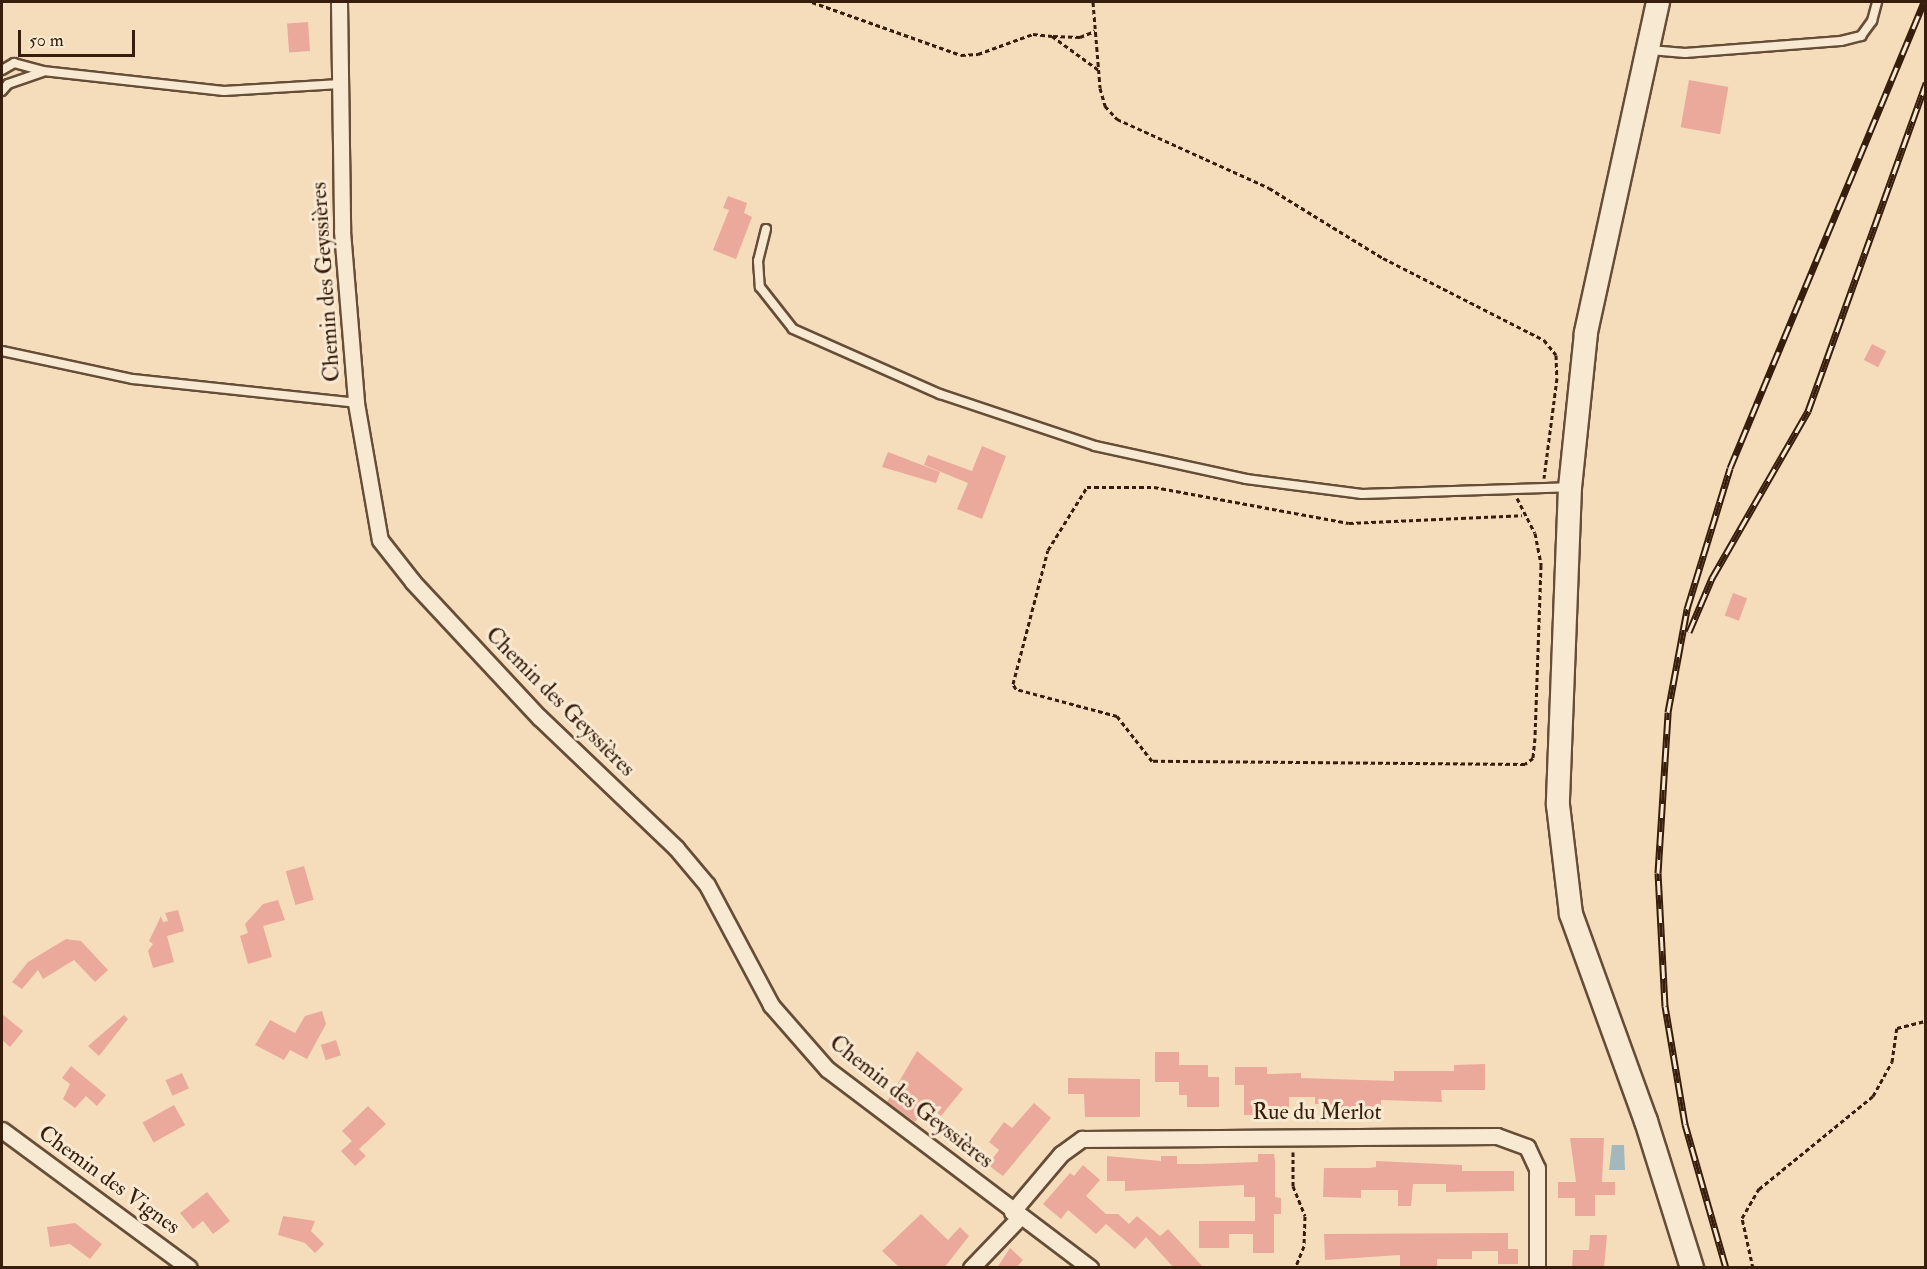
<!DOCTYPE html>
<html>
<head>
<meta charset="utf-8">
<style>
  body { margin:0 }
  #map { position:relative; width:1927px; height:1269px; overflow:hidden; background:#f5ddbc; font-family:"IM FELL Double Pica",serif }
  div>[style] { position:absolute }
  .water>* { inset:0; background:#a3b8bd }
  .building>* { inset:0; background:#eba99b; transform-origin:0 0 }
  .path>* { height:3px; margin-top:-1.5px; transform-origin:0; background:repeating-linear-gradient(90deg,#371d0b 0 4.5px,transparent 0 7.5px) }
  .roads { filter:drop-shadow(2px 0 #664d37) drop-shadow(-2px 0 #664d37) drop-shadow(0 2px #664d37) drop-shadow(0 -2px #664d37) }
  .lane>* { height:8px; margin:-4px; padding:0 4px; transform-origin:4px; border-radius:4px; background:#f8e9d3 }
  .street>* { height:15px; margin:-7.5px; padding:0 7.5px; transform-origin:7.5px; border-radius:7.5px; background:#f8e9d3 }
  .secondary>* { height:22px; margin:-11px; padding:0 11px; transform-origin:11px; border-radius:11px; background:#f8e9d3 }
  .rail>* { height:7px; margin-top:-3.5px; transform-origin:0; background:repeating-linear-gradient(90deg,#f8e9d3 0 14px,#371d0b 0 28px); box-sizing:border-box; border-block:2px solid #371d0b }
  span { translate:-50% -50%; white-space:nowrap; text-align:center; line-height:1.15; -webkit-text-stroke:6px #f8e9d3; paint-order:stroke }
  .street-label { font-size:22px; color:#371d0b }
  .frame { position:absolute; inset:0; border:3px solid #371d0b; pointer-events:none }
  .scale { position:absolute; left:18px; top:30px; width:117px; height:27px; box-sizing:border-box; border:3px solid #371d0b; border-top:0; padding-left:8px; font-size:18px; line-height:21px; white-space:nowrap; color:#371d0b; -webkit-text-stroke:4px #f8e9d3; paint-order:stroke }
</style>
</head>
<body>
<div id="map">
  <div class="water">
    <i style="clip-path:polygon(1612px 1145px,1624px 1145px,1625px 1170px,1609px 1170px)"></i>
  </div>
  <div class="building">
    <i style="left:308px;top:22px;width:29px;height:21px;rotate:86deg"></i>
    <i style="left:1689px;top:80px;width:40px;height:48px;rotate:10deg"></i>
    <i style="clip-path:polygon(728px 196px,747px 203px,744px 213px,752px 217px,736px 259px,713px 250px,729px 210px,723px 208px)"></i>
    <i style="left:1872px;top:344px;width:16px;height:18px;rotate:27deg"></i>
    <i style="clip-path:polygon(982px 446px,1006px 456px,982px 519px,957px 509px,968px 483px,924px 465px,928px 455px,972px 471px)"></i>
    <i style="clip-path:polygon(888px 452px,940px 472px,936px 483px,882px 467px)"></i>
    <i style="left:1733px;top:593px;width:15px;height:24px;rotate:20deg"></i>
    <i style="left:304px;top:866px;width:35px;height:19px;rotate:74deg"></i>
    <i style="clip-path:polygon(278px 900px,285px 920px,263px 926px,272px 957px,248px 964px,240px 936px,248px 933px,245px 924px,263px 904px)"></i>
    <i style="clip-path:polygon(178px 910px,184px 931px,167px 936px,174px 962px,153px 968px,148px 951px,153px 944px,149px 941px,161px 916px,163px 922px,168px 921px,165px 913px)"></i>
    <i style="clip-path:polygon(66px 939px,81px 941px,108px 970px,95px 982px,74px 960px,43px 979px,38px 970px,22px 989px,12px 982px,28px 962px)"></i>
    <i style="clip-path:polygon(322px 1011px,326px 1024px,307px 1059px,290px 1050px,284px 1060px,255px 1045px,270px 1020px,295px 1033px,305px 1016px)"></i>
    <i style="clip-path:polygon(2px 1014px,23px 1031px,10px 1047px,2px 1040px)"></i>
    <i style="clip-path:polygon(124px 1015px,128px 1019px,99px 1056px,88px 1046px)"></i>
    <i style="left:336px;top:1040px;width:16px;height:16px;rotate:72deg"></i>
    <i style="clip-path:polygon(917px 1051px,963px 1089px,941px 1116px,928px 1105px,915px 1122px,887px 1102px)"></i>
    <i style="clip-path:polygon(1155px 1052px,1179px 1052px,1179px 1065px,1208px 1065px,1208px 1077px,1219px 1077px,1219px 1107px,1187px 1107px,1187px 1095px,1179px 1095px,1179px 1082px,1155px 1082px)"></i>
    <i style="clip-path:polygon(1485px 1064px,1485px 1090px,1441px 1090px,1442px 1102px,1381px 1100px,1381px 1116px,1338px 1116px,1338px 1112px,1326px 1112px,1326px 1104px,1315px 1104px,1315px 1097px,1289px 1097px,1289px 1109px,1277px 1109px,1277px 1114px,1244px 1115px,1244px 1085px,1235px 1085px,1235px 1067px,1267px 1067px,1267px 1074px,1301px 1073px,1301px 1078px,1394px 1081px,1394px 1071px,1454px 1071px,1454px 1065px)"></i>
    <i style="clip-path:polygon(71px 1066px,106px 1095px,97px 1106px,86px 1096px,75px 1108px,63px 1099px,70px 1084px,62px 1078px)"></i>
    <i style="left:182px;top:1073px;width:17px;height:18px;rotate:66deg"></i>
    <i style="clip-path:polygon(1068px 1078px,1140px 1079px,1140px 1117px,1085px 1117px,1084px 1094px,1068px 1094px)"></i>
    <i style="clip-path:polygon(1034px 1103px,1051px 1118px,1003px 1176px,988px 1165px,999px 1150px,989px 1142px,1004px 1122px,1012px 1128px)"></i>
    <i style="left:174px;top:1105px;width:23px;height:36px;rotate:61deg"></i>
    <i style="clip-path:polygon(368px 1106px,386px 1124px,359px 1149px,366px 1156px,355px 1166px,341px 1151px,352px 1141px,342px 1131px)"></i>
    <i style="clip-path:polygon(1570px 1138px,1604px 1138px,1602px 1182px,1615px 1182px,1615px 1195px,1595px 1195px,1595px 1216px,1575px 1216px,1575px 1198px,1558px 1198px,1558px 1182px,1576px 1182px)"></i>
    <i style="clip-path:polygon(1258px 1154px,1274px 1154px,1275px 1162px,1275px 1197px,1281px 1198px,1281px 1214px,1274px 1214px,1274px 1253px,1253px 1253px,1253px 1234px,1229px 1234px,1229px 1248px,1199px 1248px,1199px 1221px,1255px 1221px,1255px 1197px,1244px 1197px,1244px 1185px,1125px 1191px,1125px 1181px,1107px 1181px,1107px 1156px,1161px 1161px,1161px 1156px,1177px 1156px,1177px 1164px,1201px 1164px,1258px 1162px)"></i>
    <i style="clip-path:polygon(1376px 1161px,1462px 1165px,1462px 1171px,1514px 1171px,1514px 1191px,1446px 1192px,1446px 1184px,1413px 1184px,1411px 1206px,1398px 1206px,1398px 1190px,1361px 1190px,1361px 1198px,1323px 1197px,1324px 1168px,1369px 1168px,1376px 1167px)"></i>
    <i style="clip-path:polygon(1083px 1165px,1100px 1180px,1086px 1196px,1106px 1214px,1118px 1214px,1129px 1224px,1137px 1216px,1160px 1236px,1168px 1229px,1204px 1268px,1174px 1268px,1146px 1237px,1135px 1249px,1106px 1224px,1096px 1234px,1068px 1210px,1061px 1219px,1043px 1204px,1070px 1173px,1074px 1176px)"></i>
    <i style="clip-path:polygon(207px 1192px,230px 1221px,213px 1234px,203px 1221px,193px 1229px,180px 1213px)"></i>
    <i style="clip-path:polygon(921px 1214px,948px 1240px,960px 1227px,969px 1236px,944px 1268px,900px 1268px,882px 1251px)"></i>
    <i style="clip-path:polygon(283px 1216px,315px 1221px,311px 1231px,324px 1244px,315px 1253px,305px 1243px,278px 1235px)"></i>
    <i style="clip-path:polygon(75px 1223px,102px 1244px,90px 1259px,70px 1244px,50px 1247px,47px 1227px)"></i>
    <i style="clip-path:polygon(1508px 1233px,1508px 1249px,1518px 1249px,1518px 1264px,1498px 1264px,1498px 1251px,1472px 1251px,1472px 1259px,1437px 1259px,1437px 1266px,1400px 1267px,1400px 1255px,1325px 1260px,1324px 1234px)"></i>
    <i style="clip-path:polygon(1590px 1235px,1607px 1235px,1604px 1268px,1572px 1268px,1573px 1250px,1589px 1250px)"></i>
    <i style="clip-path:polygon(1010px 1248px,1023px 1260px,1016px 1268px,997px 1268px)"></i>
  </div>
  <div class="path">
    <i style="left:812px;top:2px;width:158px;rotate:19.6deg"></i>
    <i style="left:961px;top:55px;width:17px;rotate:-3deg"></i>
    <i style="left:978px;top:54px;width:59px;rotate:-20deg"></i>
    <i style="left:1033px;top:34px;width:19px;rotate:6deg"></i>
    <i style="left:1052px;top:36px;width:59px;rotate:36.1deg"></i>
    <i style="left:1093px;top:2px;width:86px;rotate:85.3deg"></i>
    <i style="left:1100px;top:88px;width:19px;rotate:74deg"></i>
    <i style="left:1105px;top:106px;width:18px;rotate:47deg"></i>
    <i style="left:1117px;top:119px;width:167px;rotate:24.4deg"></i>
    <i style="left:1269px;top:188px;width:134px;rotate:31.6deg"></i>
    <i style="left:1383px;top:258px;width:181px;rotate:27deg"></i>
    <i style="left:1544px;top:340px;width:19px;rotate:51deg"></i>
    <i style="left:1556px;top:355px;width:23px;rotate:88deg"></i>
    <i style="left:1557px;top:378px;width:101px;rotate:97.4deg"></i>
    <i style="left:1053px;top:36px;width:27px;rotate:2deg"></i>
    <i style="left:1080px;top:37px;width:16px;rotate:-22deg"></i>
    <i style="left:1517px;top:498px;width:39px;rotate:63deg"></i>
    <i style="left:1535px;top:533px;width:33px;rotate:79deg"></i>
    <i style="left:1541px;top:565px;width:173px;rotate:92deg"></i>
    <i style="left:1535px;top:738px;width:20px;rotate:96deg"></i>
    <i style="left:1533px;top:758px;width:10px;rotate:143deg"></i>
    <i style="left:1525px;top:764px;width:373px;rotate:-179.5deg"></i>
    <i style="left:1152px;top:761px;width:57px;rotate:-127.9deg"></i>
    <i style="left:1117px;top:716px;width:105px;rotate:-165deg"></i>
    <i style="left:1016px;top:689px;width:6px;rotate:-121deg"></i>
    <i style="left:1013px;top:684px;width:138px;rotate:-75.4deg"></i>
    <i style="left:1048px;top:550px;width:74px;rotate:-58.2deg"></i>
    <i style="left:1087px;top:487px;width:67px"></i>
    <i style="left:1154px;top:487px;width:198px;rotate:10.5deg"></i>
    <i style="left:1349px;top:523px;width:173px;rotate:-2.6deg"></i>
    <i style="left:1293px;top:1152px;width:34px;rotate:90deg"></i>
    <i style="left:1293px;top:1186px;width:32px;rotate:68deg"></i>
    <i style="left:1305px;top:1216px;width:30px;rotate:92deg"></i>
    <i style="left:1304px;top:1246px;width:24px;rotate:112deg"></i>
    <i style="left:1753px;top:1268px;width:51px;rotate:-102.4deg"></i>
    <i style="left:1742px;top:1218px;width:34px;rotate:-60deg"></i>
    <i style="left:1759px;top:1189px;width:147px;rotate:-39.2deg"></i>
    <i style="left:1873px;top:1096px;width:39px;rotate:-61deg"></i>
    <i style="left:1892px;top:1062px;width:34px;rotate:-82deg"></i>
    <i style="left:1897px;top:1028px;width:30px;rotate:-14deg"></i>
  </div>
  <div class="roads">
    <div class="lane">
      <i style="left:1650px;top:50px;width:35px;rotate:5deg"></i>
      <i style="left:1685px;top:53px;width:156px;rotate:-4.4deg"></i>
      <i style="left:1841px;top:41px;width:21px;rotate:-14deg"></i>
      <i style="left:1861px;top:36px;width:19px;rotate:-54deg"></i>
      <i style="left:1872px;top:21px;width:20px;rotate:-75deg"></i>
      <i style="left:2px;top:70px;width:14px;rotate:-30deg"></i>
      <i style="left:14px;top:63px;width:30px;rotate:15deg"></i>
      <i style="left:43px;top:71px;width:182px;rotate:6.3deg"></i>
      <i style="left:224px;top:91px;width:116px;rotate:-3.5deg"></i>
      <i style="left:2px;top:91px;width:9px;rotate:-49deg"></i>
      <i style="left:8px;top:84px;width:36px;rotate:-19deg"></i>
      <i style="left:766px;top:229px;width:33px;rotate:104deg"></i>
      <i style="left:758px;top:261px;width:26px;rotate:86deg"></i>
      <i style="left:760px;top:287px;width:53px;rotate:51.8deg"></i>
      <i style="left:793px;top:329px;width:161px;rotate:23.9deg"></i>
      <i style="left:940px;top:394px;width:163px;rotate:18.5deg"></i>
      <i style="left:1095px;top:446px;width:155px;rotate:12.3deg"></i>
      <i style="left:1246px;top:479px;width:117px;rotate:7.4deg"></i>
      <i style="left:1362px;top:494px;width:206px;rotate:-1.9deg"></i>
      <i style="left:2px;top:351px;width:134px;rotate:12.1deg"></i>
      <i style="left:133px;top:379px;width:224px;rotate:6.1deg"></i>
    </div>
    <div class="street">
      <i style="left:339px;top:2px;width:229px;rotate:89.2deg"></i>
      <i style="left:342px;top:231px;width:173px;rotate:85.3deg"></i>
      <i style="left:356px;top:403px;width:139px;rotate:80.1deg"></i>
      <i style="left:380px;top:540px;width:53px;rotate:51.8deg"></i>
      <i style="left:413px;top:582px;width:185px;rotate:47deg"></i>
      <i style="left:539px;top:717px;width:190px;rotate:43.7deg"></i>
      <i style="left:676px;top:848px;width:48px;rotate:50deg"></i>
      <i style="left:707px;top:885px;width:136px;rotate:61.9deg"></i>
      <i style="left:771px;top:1005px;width:85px;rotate:48.8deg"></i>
      <i style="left:827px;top:1069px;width:330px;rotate:37.1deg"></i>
      <i style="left:2px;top:1130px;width:232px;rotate:36.4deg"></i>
      <i style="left:1012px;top:1212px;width:76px;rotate:-49.8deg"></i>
      <i style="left:1061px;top:1154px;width:26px;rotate:-36deg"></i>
      <i style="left:1082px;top:1139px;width:415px;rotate:-0.4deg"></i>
      <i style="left:1497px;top:1136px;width:32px;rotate:20deg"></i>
      <i style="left:1527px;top:1147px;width:23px;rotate:65deg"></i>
      <i style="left:1537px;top:1168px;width:100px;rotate:90deg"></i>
      <i style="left:971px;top:1268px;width:69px;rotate:-46.2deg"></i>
    </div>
    <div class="secondary">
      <i style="left:1658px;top:2px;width:339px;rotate:102.3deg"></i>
      <i style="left:1586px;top:333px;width:155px;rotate:95.9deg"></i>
      <i style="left:1570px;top:487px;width:318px;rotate:92.2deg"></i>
      <i style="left:1558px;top:805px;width:110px;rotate:83.2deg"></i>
      <i style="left:1571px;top:914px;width:220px;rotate:70.1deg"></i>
      <i style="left:1646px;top:1121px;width:154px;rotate:72.6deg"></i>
    </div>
  </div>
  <div class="rail">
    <i style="left:1689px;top:632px;width:59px;rotate:-66.9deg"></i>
    <i style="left:1712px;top:578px;width:193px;rotate:-60.1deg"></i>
    <i style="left:1808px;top:411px;width:349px;rotate:-70.2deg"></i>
    <i style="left:1726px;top:1268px;width:150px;rotate:-105.9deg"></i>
    <i style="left:1685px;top:1124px;width:120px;rotate:-99.6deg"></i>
    <i style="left:1665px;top:1006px;width:133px;rotate:-93deg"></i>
    <i style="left:1658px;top:873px;width:161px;rotate:-86.4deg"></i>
    <i style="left:1668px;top:712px;width:105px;rotate:-79.5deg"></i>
    <i style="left:1687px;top:609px;width:147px;rotate:-73deg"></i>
    <i style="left:1730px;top:468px;width:505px;rotate:-67.4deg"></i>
  </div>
  <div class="street-label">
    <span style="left:326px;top:282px;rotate:-94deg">Chemin des Geyssières</span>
    <span style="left:560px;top:702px;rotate:45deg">Chemin des Geyssières</span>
    <span style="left:911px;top:1102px;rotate:38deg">Chemin des Geyssières</span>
    <span style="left:1317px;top:1113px">Rue du Merlot</span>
    <span style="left:109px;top:1180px;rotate:36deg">Chemin des Vignes</span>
  </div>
  <div class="frame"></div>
  <div class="scale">50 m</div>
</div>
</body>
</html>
